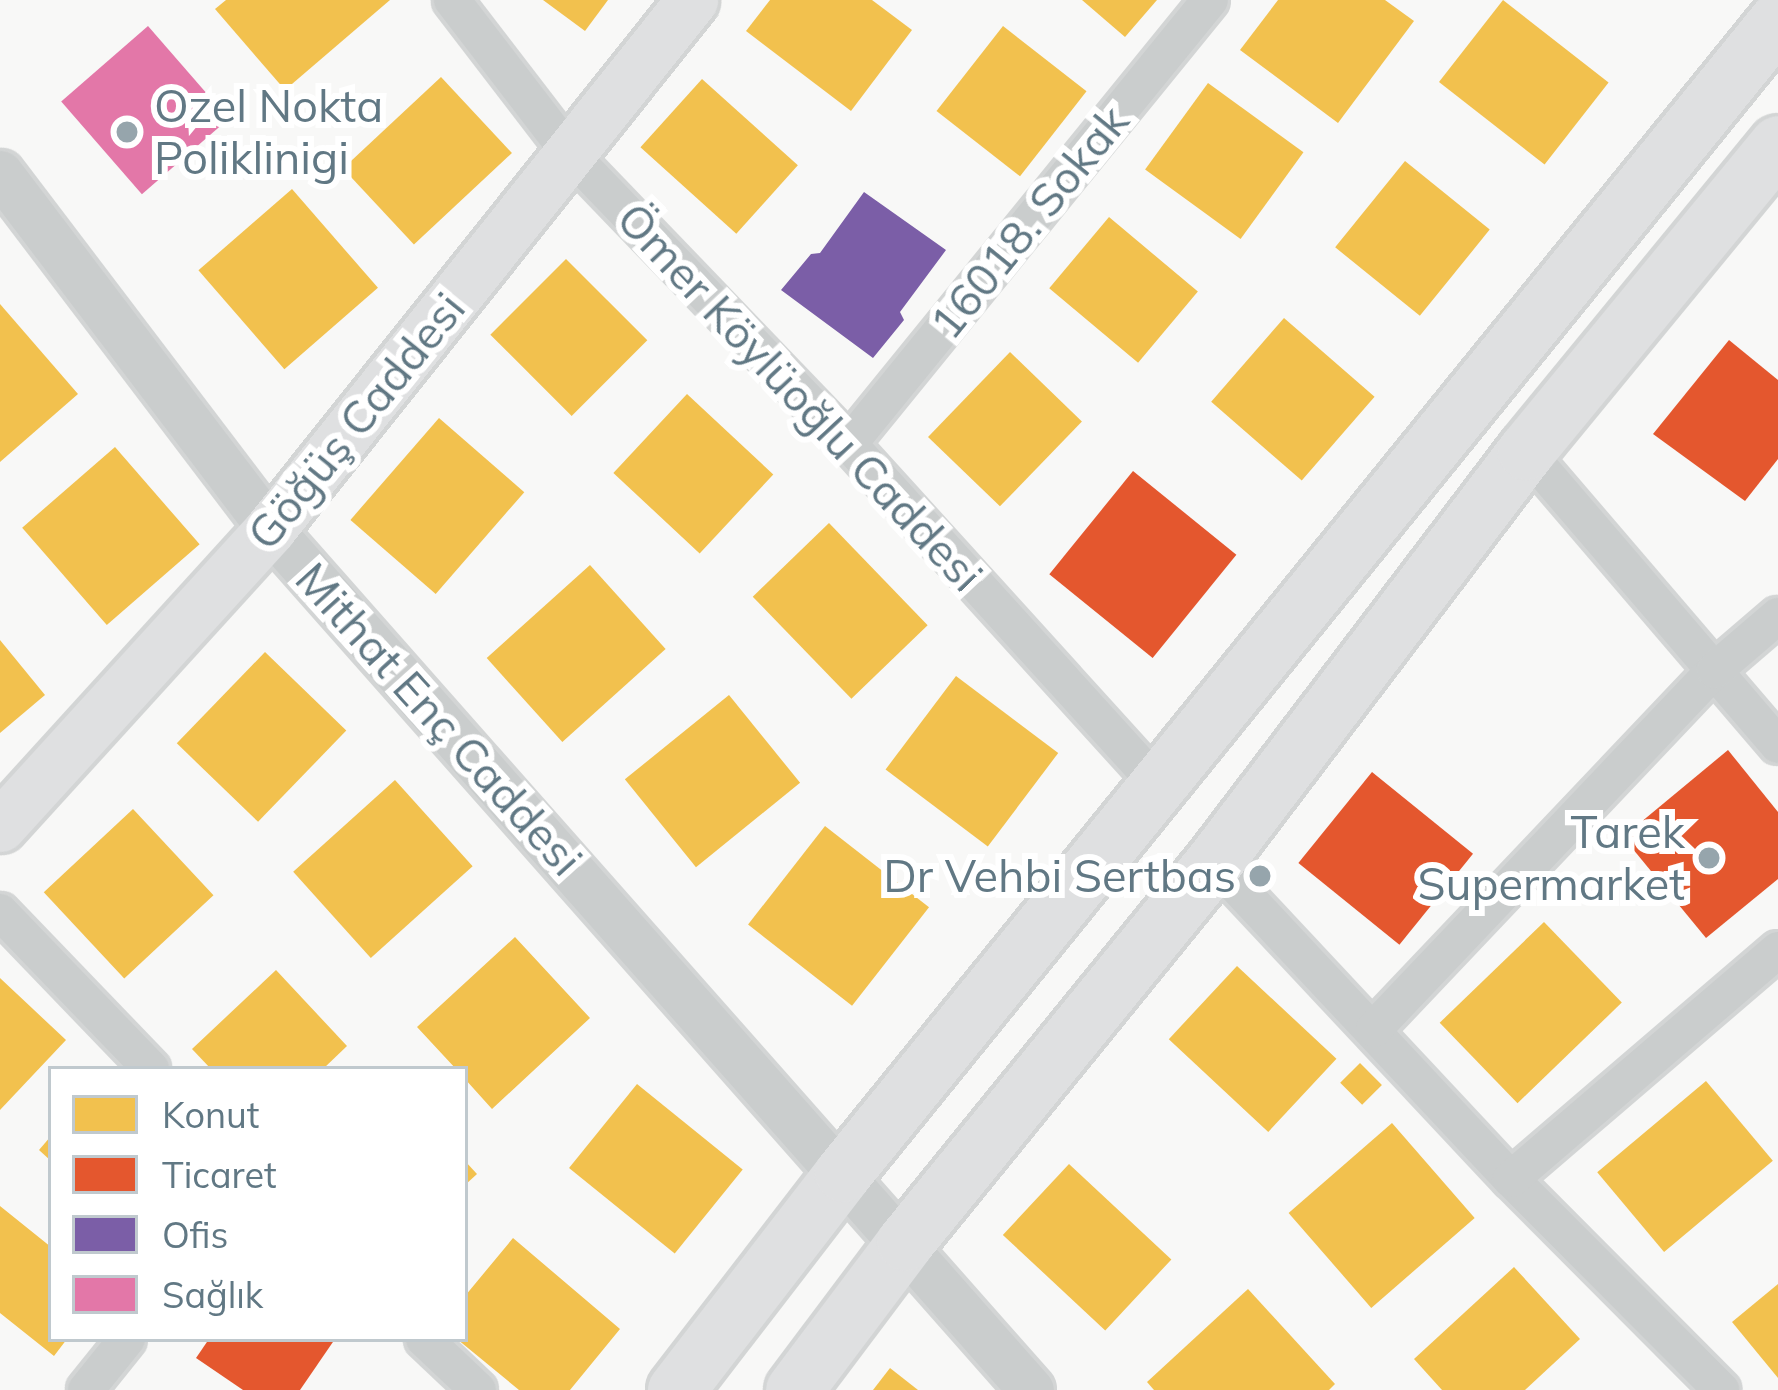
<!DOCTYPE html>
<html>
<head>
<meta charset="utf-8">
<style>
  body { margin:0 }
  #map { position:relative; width:1778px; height:1390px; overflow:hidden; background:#f8f8f7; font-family:Mulish,sans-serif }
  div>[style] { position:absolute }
  .homes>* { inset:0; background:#f2c14e; transform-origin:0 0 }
  .shops>* { inset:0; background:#e4572e; transform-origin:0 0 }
  .offices>* { inset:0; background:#7b5ea7 }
  .health>* { inset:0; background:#e377a8; transform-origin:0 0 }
  .roads { filter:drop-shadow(3px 0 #d3d5d5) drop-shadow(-3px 0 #d3d5d5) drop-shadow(0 3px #d3d5d5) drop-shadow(0 -3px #d3d5d5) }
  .minor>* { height:36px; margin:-18px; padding:0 18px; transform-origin:18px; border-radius:18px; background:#cacdcd }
  .tertiary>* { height:45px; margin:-22.5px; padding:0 22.5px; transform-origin:22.5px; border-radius:22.5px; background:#cacdcd }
  .secondary>* { height:51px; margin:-25.5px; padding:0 25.5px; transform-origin:25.5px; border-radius:25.5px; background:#dfe0e1 }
  .primary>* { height:57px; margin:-28.5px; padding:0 28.5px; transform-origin:28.5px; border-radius:28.5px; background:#dfe0e1 }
  .dots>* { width:33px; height:33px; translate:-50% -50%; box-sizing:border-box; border:6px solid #fff; border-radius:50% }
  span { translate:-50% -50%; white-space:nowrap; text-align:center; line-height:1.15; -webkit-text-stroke:12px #fff; paint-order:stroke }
  .poi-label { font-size:45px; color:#617884 }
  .left { translate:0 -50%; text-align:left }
  .right { translate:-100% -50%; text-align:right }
  .street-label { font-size:45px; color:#617884 }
  .legend { position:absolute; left:48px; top:1066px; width:420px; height:276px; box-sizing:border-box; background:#fff; border:3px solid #c0c9ce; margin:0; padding:15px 21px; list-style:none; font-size:36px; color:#617884 }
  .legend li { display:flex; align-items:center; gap:24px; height:60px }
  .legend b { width:60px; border:3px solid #c0c9ce }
</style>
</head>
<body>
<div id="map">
  <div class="homes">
    <i style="clip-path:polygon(226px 0,390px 0,285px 90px,215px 9px)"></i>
    <i style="clip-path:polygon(543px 0,608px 0,585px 31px)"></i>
    <i style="clip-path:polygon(770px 0,872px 0,912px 30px,851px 111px,746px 31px)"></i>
    <i style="clip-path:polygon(1082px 0,1157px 0,1125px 37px)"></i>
    <i style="clip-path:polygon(1278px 0,1385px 0,1414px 21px,1338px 123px,1240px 50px)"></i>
    <i style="left:1503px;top:0;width:134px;height:104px;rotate:38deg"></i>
    <i style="left:1003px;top:26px;width:106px;height:108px;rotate:38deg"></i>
    <i style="left:441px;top:77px;width:104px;height:134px;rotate:47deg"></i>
    <i style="left:702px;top:79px;width:129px;height:92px;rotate:42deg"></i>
    <i style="left:1208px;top:83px;width:118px;height:107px;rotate:36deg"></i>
    <i style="left:1405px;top:161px;width:109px;height:111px;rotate:39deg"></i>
    <i style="left:292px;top:189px;width:131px;height:124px;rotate:49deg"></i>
    <i style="left:1109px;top:217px;width:116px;height:93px;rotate:40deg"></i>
    <i style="left:566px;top:259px;width:115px;height:107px;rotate:45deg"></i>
    <i style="clip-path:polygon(0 304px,78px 394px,0 462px)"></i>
    <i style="left:1284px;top:318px;width:120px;height:111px;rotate:41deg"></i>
    <i style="left:1010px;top:352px;width:100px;height:118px;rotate:44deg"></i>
    <i style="left:687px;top:394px;width:118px;height:108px;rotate:43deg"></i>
    <i style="left:439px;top:418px;width:113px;height:135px;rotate:41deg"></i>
    <i style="left:115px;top:447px;width:129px;height:123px;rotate:49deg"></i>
    <i style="left:829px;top:523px;width:142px;height:106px;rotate:46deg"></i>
    <i style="left:590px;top:565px;width:113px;height:139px;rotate:48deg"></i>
    <i style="clip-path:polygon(0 640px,45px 695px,0 733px)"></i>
    <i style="left:265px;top:652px;width:113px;height:127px;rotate:44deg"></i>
    <i style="left:956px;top:676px;width:128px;height:117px;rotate:37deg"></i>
    <i style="left:729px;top:695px;width:113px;height:134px;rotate:51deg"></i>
    <i style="left:395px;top:780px;width:116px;height:137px;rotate:48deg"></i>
    <i style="left:133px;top:809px;width:118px;height:122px;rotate:47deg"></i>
    <i style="left:825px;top:826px;width:132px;height:125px;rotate:38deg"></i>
    <i style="left:1544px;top:922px;width:112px;height:145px;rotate:46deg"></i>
    <i style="clip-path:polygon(515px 937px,590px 1018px,492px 1109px,465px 1079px,465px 1069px,456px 1069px,417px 1027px)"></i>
    <i style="left:1237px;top:966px;width:136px;height:100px;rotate:43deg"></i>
    <i style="clip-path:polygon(276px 970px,347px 1046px,323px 1069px,211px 1069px,192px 1049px)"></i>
    <i style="clip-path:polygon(0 978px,66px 1040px,0 1110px)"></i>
    <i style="left:1360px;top:1063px;width:31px;height:28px;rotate:45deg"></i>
    <i style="left:1706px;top:1081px;width:104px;height:142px;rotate:50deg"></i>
    <i style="left:637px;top:1084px;width:136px;height:108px;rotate:39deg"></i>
    <i style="left:1392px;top:1123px;width:126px;height:137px;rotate:49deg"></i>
    <i style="clip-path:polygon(51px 1136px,51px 1161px,39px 1150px)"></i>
    <i style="clip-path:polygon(465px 1161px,477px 1174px,465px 1185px)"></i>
    <i style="left:1069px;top:1164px;width:140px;height:97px;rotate:43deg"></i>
    <i style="clip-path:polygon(0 1206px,51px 1247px,51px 1339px,67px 1339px,54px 1356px,0 1313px)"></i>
    <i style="clip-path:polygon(513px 1238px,620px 1329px,570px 1390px,519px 1390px,457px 1339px,465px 1339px,465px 1296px)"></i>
    <i style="clip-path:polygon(1514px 1267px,1580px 1339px,1525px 1390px,1442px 1390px,1414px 1359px)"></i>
    <i style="clip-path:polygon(1778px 1284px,1778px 1378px,1732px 1322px)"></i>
    <i style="clip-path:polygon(1248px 1289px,1335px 1384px,1329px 1390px,1154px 1390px,1147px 1382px)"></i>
    <i style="clip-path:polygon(890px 1368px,918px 1390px,873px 1390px)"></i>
  </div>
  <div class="shops">
    <i style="clip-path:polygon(1729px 340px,1778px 380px,1778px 459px,1745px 501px,1653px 434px)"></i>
    <i style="left:1133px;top:471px;width:133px;height:133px;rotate:39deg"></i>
    <i style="clip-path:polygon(1728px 750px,1778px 812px,1778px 879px,1706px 938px,1623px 837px)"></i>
    <i style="left:1372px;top:772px;width:130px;height:117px;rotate:39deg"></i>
    <i style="clip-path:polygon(209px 1339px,335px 1339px,300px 1390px,243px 1390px,196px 1358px)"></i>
  </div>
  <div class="offices">
    <i style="clip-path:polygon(864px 192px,946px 250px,900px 312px,904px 320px,873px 358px,781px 290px,811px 254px,820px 253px)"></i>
  </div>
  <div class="health">
    <i style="left:148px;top:26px;width:123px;height:115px;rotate:49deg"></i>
  </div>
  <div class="roads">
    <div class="minor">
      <i style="left:452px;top:0;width:195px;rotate:52.5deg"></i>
      <i style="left:571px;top:155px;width:401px;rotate:46.1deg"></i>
      <i style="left:849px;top:444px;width:460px;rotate:47.8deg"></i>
      <i style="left:849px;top:444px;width:572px;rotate:-50.89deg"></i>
      <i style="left:1526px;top:451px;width:387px;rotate:49.4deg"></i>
      <i style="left:1214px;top:862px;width:434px;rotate:46.9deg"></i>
      <i style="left:1511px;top:1179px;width:298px;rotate:45.1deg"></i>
      <i style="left:0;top:912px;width:218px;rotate:46.1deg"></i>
      <i style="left:1374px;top:1029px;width:495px;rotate:-46.5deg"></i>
      <i style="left:1715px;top:670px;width:83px;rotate:-40.6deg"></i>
      <i style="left:1511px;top:1179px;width:352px;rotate:-40.6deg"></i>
      <i style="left:424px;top:1339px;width:74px;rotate:43.4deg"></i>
      <i style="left:86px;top:1390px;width:65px;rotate:-51.2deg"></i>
    </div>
    <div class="tertiary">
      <i style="left:0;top:173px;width:447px;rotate:52.8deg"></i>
      <i style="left:270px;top:529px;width:1149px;rotate:48.53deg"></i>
    </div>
    <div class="secondary">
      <i style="left:0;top:826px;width:401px;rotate:-47.7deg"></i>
      <i style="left:270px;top:529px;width:677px;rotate:-51.42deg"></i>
    </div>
    <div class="primary">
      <i style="left:676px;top:1390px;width:274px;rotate:-52.4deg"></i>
      <i style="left:843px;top:1173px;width:1484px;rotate:-50.96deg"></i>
      <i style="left:794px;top:1390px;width:185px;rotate:-53.1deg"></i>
      <i style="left:905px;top:1242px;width:490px;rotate:-50.9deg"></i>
      <i style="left:1214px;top:862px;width:516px;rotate:-52.8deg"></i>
      <i style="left:1526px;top:451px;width:397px;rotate:-50.6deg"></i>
    </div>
  </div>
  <div class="dots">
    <i style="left:127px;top:132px;background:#96a5ac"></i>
    <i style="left:1709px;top:858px;background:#96a5ac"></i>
    <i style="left:1260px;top:876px;background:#96a5ac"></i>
  </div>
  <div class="poi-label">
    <span class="left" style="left:154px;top:132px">Ozel Nokta<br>Poliklinigi</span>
    <span class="right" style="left:1685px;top:858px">Tarek<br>Supermarket</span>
    <span class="right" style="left:1236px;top:876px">Dr Vehbi Sertbas</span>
  </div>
  <div class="street-label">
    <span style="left:1029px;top:222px;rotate:-51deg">16018. Sokak</span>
    <span style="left:800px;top:397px;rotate:47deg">Ömer Köylüoğlu Caddesi</span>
    <span style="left:356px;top:421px;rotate:-51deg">Göğüş Caddesi</span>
    <span style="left:439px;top:719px;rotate:48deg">Mithat Enç Caddesi</span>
  </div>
  <ul class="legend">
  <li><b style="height:33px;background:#f2c14e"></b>Konut</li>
  <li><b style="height:33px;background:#e4572e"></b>Ticaret</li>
  <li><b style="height:33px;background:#7b5ea7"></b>Ofis</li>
  <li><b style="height:33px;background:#e377a8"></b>Sağlık</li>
  </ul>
</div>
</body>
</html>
